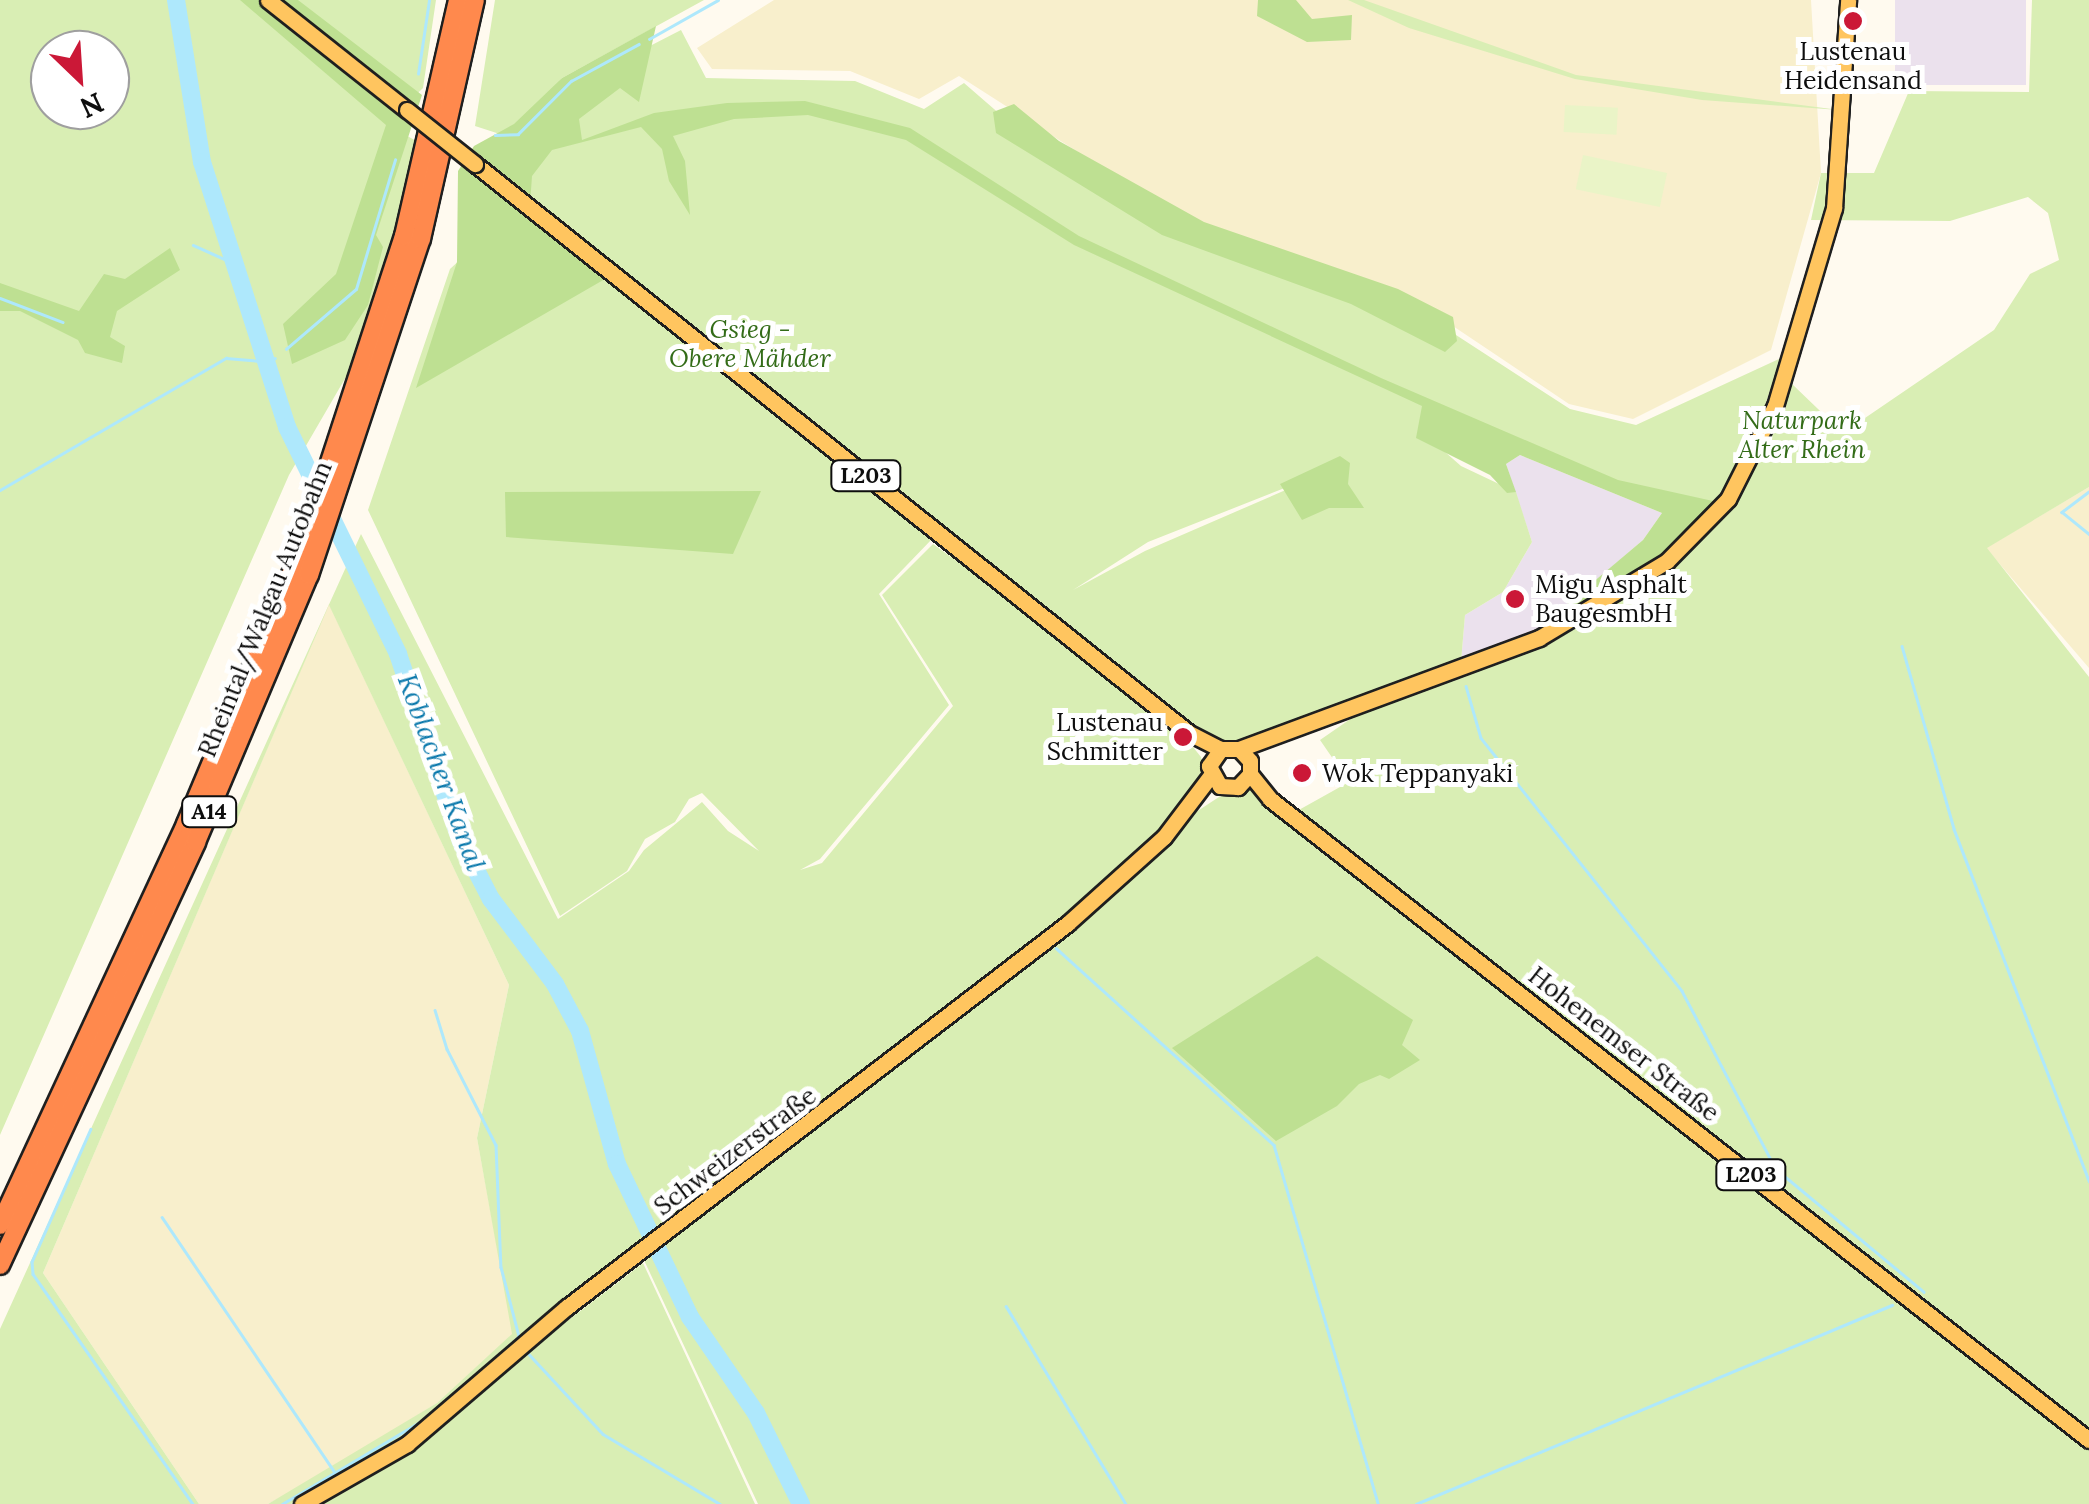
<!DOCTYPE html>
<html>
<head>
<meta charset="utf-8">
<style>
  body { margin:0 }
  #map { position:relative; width:2089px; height:1504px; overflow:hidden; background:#fffaef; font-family:Lora,serif }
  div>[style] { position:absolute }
  .industrial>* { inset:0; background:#ebe1ed; transform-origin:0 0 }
  .farmland>* { inset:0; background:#f8efcc }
  .green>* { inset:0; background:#d9eeb4 }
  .forest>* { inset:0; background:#bee092 }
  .pitch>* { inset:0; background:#eaf4c7; transform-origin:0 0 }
  .stream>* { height:2.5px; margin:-1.25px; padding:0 1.25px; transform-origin:1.25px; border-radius:1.25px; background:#aee8fc }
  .river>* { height:18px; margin:-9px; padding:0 9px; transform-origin:9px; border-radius:9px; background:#aee8fc }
  .roads { filter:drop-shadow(2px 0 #1f1f1f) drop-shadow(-2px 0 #1f1f1f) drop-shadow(0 2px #1f1f1f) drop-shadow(0 -2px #1f1f1f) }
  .major>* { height:15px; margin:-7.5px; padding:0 7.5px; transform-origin:7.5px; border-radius:7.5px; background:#ffc55f }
  .highway>* { height:18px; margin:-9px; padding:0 9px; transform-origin:9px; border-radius:9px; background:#ff894d }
  .bridges { filter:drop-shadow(2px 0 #1f1f1f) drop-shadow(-2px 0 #1f1f1f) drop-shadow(0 2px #1f1f1f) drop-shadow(0 -2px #1f1f1f) }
  .major-bridge>* { height:15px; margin:-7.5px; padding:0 7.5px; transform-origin:7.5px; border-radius:7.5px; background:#ffc55f }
  .dots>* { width:28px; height:28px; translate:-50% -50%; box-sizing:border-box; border:5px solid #fff; border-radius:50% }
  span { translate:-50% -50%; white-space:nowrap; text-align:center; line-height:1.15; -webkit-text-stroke:10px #fff; paint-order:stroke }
  .shield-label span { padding:2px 8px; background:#fff; border:2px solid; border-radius:8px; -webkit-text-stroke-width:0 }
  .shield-label { font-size:22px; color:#0e0e0e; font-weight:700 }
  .poi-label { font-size:25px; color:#0e0e0e }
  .left { translate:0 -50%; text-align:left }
  .right { translate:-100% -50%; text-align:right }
  .park-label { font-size:25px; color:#336c18; font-style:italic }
  .street-label { font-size:25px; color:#0e0e0e }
  .water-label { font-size:28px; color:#0b79ac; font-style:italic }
  .north { position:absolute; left:30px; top:30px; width:100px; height:100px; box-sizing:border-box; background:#fff; border:2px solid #9f9f9f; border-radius:50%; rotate:155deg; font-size:28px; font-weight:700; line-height:40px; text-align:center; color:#0e0e0e }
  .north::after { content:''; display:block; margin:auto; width:35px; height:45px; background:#cb1837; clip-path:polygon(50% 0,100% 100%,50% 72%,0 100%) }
</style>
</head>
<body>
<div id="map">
  <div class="industrial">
    <i style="left:1895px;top:0;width:131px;height:85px"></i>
    <i style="clip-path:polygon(1520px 455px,1662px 513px,1643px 540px,1567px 605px,1574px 618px,1461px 662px,1465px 615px,1503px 592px,1532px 542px,1506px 464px)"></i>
  </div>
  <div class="farmland">
    <i style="clip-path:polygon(774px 0,1811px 0,1821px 173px,1771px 350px,1633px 419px,1569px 404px,1438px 316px,1186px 221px,959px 76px,919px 99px,850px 71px,712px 69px,697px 48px)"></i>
    <i style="clip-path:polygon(2089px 487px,2089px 668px,1986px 548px)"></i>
    <i style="clip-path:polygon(329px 604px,509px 985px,477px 1138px,513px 1334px,437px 1403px,327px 1472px,268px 1504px,199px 1504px,43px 1273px)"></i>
  </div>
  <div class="green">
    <i style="clip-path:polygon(evenodd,0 0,242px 0,341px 86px,247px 0,436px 0,423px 88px,386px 124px,418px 142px,361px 351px,289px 475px,0 1135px,0 0,50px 50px,110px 50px,110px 110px,50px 110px,50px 50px)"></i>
    <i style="clip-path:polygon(495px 0,704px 0,562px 78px,509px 137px,475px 126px)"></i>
    <i style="clip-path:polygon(1348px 0,1364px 0,1576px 75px,1839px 110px,1702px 100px,1575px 79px,1409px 28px)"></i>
    <i style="clip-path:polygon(evenodd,2032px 0,2089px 0,2089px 487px,1987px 548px,2089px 677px,2089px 1428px,1417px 905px,2089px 1441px,2089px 1504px,758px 1504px,643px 1258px,1076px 922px,1196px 812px,1219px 797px,1264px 783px,1297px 811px,1349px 782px,1320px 740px,1372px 704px,1539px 638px,1722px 504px,1585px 479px,1422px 406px,1428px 437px,1461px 466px,1516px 492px,1532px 542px,1503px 592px,1465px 615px,1461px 662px,1240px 742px,1185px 737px,1201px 757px,1204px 774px,1162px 834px,1093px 895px,403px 1440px,291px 1504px,268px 1504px,437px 1403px,512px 1334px,477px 1138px,509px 985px,329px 605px,43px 1273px,199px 1504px,0 1504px,0 1329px,361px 534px,558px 919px,629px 871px,644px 850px,702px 802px,728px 831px,759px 851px,702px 793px,689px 799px,675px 822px,645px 839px,627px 871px,560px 916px,368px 510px,450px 269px,529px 196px,498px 170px,574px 85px,681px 30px,706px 78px,855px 81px,924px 109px,964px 83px,1009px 122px,1184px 231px,1436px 322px,1570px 409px,1636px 425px,1781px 358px,1732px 504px,1792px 384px,1843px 433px,1994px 330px,2030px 274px,2059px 260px,2048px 213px,2028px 197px,1950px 221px,1811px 220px,1821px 173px,1874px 173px,1909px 91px,2029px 92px,2032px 0,1348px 463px,1145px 551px,1073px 590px,1148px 542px,1348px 463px,2032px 0,933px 538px,1011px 600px,933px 544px,882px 595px,953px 706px,822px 863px,800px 870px,820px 859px,949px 705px,879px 594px,933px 538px)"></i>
    <i style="clip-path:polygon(643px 1263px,755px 1504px,313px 1504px,362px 1478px)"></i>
  </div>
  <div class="forest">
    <i style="clip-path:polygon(240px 0,298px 0,422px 95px,376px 235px,383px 247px,368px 305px,345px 340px,292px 364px,283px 324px,336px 274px,386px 125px)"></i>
    <i style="clip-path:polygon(1258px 0,1296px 0,1312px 19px,1352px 15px,1351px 40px,1307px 42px,1257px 16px)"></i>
    <i style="clip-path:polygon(656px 26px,639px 102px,620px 88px,579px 119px,582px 140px,654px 113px,727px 103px,805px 101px,910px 128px,1079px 236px,1381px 378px,1618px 480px,1722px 503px,1703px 527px,1574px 618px,1566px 605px,1643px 540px,1662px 513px,1520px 455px,1506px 464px,1516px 492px,1507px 493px,1490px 475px,1416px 438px,1422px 406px,1074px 245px,906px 140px,808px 115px,734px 119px,673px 136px,685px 161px,690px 215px,669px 181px,662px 149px,641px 127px,552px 150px,532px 176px,529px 219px,605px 279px,416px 388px,457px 262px,458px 171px,474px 146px,514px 124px,562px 78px)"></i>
    <i style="clip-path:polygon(1014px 104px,1059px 141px,1204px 222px,1398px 289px,1453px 317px,1457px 341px,1445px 352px,1351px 304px,1162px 235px,996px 133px,993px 112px)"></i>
    <i style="clip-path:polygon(170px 248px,180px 270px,117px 311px,110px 337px,125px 346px,122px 363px,85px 353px,78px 340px,20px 311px,0 311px,0 283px,79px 311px,104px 274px,125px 279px)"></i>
    <i style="clip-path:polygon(1340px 456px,1350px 463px,1348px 484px,1364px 508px,1329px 508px,1302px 520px,1280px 484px)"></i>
    <i style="clip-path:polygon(761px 491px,733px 554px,506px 537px,505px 492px)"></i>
    <i style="clip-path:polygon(1317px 956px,1413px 1020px,1402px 1045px,1420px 1060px,1389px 1079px,1380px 1075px,1359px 1084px,1337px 1106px,1276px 1141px,1172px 1048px)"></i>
  </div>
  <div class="pitch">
    <i style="left:1565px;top:105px;width:53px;height:27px;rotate:3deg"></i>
    <i style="left:1583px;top:155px;width:86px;height:35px;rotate:12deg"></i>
  </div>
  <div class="stream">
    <i style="left:649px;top:39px;width:79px;rotate:-29.5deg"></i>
    <i style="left:418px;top:74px;width:75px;rotate:-81.5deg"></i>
    <i style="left:495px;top:135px;width:23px;rotate:-2deg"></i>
    <i style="left:518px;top:134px;width:75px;rotate:-45deg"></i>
    <i style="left:571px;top:81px;width:77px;rotate:-28.6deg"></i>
    <i style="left:193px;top:245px;width:39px;rotate:24deg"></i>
    <i style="left:0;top:298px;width:67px;rotate:20.9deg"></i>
    <i style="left:286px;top:349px;width:92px;rotate:-40.6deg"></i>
    <i style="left:356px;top:289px;width:135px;rotate:-73.2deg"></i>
    <i style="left:265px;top:367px;width:13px;rotate:-42deg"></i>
    <i style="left:0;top:490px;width:262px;rotate:-30.3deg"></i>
    <i style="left:226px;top:358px;width:37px;rotate:5deg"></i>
    <i style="left:2089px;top:492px;width:34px;rotate:143deg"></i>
    <i style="left:2062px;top:512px;width:35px;rotate:39deg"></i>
    <i style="left:1902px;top:646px;width:190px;rotate:74.1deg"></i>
    <i style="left:1954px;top:829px;width:377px;rotate:69deg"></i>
    <i style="left:1466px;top:686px;width:54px;rotate:73.9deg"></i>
    <i style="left:1481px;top:738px;width:323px;rotate:51.5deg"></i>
    <i style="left:1682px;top:991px;width:201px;rotate:62.2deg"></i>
    <i style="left:1776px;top:1169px;width:192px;rotate:39.7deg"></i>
    <i style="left:1056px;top:948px;width:294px;rotate:42.1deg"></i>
    <i style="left:1274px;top:1145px;width:374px;rotate:73.8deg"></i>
    <i style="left:435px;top:1010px;width:41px;rotate:72.9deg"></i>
    <i style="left:447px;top:1049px;width:108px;rotate:63deg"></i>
    <i style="left:496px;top:1145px;width:122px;rotate:87.7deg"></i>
    <i style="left:501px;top:1267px;width:71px;rotate:75.4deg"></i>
    <i style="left:91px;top:1129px;width:145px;rotate:113.9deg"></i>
    <i style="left:32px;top:1262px;width:12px;rotate:85deg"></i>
    <i style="left:33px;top:1274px;width:280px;rotate:55.2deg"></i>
    <i style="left:162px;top:1217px;width:312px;rotate:55.9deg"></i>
    <i style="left:1006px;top:1306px;width:232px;rotate:58.8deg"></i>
    <i style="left:528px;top:1353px;width:110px;rotate:47.2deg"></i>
    <i style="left:603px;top:1434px;width:136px;rotate:30.9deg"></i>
    <i style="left:501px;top:1354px;width:25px;rotate:-45deg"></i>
    <i style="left:282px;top:1504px;width:168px;rotate:-30.8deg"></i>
    <i style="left:1416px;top:1504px;width:516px;rotate:-22.69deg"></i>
  </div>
  <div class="river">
    <i style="left:176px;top:0;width:164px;rotate:80.9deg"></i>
    <i style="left:202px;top:162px;width:278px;rotate:72.2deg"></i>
    <i style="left:287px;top:427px;width:253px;rotate:63.9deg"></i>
    <i style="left:398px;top:654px;width:197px;rotate:71.4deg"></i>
    <i style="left:461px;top:841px;width:65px;rotate:62.7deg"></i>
    <i style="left:491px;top:899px;width:106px;rotate:53deg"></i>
    <i style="left:555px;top:984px;width:53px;rotate:62deg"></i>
    <i style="left:580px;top:1031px;width:138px;rotate:74.5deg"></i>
    <i style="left:617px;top:1164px;width:170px;rotate:64.5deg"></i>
    <i style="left:690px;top:1317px;width:116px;rotate:55.5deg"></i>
    <i style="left:756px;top:1413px;width:102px;rotate:63.7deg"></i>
  </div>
  <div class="roads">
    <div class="major">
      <i style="left:268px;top:0;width:177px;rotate:38.4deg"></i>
      <i style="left:475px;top:164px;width:913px;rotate:38.55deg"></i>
      <i style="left:1189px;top:733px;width:36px;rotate:27deg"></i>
      <i style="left:1239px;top:749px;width:16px;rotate:47deg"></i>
      <i style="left:1250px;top:761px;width:13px;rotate:90deg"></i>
      <i style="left:1250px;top:774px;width:18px;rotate:133deg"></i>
      <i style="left:1238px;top:787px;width:18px;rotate:-177deg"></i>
      <i style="left:1220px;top:786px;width:23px;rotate:-119deg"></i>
      <i style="left:1209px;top:766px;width:21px;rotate:-55deg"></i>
      <i style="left:1221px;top:749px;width:18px"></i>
      <i style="left:1239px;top:749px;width:320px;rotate:-20.3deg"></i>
      <i style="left:1539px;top:638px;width:149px;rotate:-31deg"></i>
      <i style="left:1667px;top:561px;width:87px;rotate:-45.5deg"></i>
      <i style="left:1728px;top:499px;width:104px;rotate:-63.2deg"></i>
      <i style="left:1775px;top:406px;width:207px;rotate:-73.4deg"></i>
      <i style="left:1834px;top:208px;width:208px;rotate:-86.1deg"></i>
      <i style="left:1250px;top:774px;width:32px;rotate:51deg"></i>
      <i style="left:1270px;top:799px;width:1040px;rotate:38.05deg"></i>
      <i style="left:302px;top:1504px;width:121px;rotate:-29.7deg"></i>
      <i style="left:407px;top:1444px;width:211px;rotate:-40.6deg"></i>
      <i style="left:567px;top:1307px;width:630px;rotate:-37.45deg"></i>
      <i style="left:1067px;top:924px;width:130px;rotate:-41.9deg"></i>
      <i style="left:1164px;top:837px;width:78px;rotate:-52.8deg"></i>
    </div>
    <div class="highway">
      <i style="left:0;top:1225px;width:442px;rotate:-65.1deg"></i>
      <i style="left:186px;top:824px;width:296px;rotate:-67.2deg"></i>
      <i style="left:301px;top:551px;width:331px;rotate:-71.9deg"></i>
      <i style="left:404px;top:236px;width:242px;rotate:-77.1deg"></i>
      <i style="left:0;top:1265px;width:466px;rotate:-65.1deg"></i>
      <i style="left:196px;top:842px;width:290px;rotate:-67.1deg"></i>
      <i style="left:309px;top:575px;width:354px;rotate:-71.6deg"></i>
      <i style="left:421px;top:239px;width:245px;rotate:-77.3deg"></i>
    </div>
  </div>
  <div class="bridges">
    <div class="major-bridge">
      <i style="left:407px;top:110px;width:87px;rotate:38.5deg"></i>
    </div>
  </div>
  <div class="dots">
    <i style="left:1853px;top:21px;background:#cb1837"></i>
    <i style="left:1515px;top:599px;background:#cb1837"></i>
    <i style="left:1183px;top:737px;background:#cb1837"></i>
    <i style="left:1302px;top:773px;background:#cb1837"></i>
  </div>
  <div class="shield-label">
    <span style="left:866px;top:476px">L203</span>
    <span style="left:209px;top:812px">A14</span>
    <span style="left:1751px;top:1175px">L203</span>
  </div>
  <div class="poi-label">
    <span style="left:1853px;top:66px">Lustenau<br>Heidensand</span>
    <span class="left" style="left:1535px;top:599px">Migu Asphalt<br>BaugesmbH</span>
    <span class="right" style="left:1163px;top:737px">Lustenau<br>Schmitter</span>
    <span class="left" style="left:1322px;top:773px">Wok Teppanyaki</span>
  </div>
  <div class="park-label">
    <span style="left:750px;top:344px">Gsieg -<br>Obere Mähder</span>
    <span style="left:1802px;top:435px">Naturpark<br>Alter Rhein</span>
  </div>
  <div class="street-label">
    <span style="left:265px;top:609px;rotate:-68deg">Rheintal/Walgau Autobahn</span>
    <span style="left:1624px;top:1044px;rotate:38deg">Hohenemser Straße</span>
    <span style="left:735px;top:1151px;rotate:-37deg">Schweizerstraße</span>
  </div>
  <div class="water-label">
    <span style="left:442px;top:772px;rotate:70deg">Koblacher Kanal</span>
  </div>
  <div class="north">N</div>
</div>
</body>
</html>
